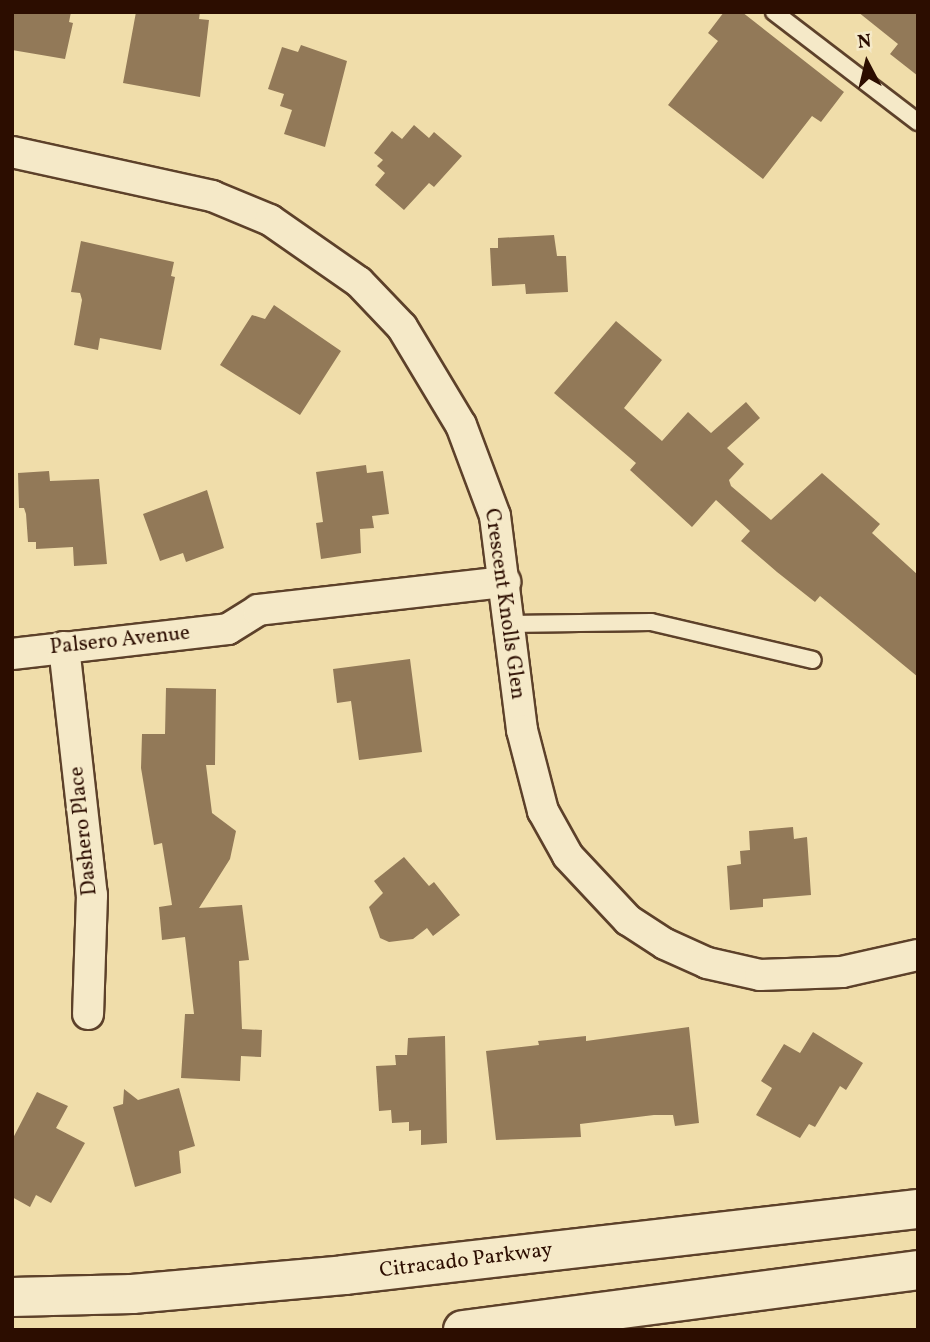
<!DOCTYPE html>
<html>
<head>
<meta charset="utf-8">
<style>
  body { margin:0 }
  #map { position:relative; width:930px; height:1342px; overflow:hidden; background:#f0ddaa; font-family:Vollkorn,serif }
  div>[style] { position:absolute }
  .building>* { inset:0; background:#927958 }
  .roads { filter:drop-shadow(2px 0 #5d412a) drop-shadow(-2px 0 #5d412a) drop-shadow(0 2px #5d412a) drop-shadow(0 -2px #5d412a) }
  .service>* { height:16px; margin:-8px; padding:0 8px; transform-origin:8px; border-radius:8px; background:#f5e9c8 }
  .minor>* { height:30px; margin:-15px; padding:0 15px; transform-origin:15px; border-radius:15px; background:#f5e9c8 }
  .tertiary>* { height:38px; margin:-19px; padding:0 19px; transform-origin:19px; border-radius:19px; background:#f5e9c8 }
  span { translate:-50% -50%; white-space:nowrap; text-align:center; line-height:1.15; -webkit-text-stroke:6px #f5e9c8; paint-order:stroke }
  .street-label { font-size:21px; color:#2c0d00 }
  .frame { position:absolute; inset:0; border:14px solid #2c0d00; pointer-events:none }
  .north { position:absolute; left:832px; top:28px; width:70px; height:70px; -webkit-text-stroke:5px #f5e9c8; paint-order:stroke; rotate:353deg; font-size:19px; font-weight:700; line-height:28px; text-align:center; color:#2c0d00 }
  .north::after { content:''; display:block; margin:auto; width:24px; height:32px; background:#2c0d00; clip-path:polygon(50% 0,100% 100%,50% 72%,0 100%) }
</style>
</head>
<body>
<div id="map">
  <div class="building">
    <i style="clip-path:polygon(12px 12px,71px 12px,69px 22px,73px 23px,65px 59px,12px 50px)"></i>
    <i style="clip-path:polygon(136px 12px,200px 12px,199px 19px,209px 20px,200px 97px,123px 83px)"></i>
    <i style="clip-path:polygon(724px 12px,742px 12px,844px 92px,821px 122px,812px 116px,763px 179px,668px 105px,718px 41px,708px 33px)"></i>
    <i style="clip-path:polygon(858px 12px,918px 12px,918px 76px,890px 54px,898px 44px)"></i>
    <i style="clip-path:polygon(301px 45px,347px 61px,325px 147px,284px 134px,292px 110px,280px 106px,284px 94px,268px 89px,282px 47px,298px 52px)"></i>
    <i style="clip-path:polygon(414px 125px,429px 138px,434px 132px,462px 156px,434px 187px,429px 183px,404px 210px,375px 185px,385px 173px,377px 166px,383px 160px,374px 153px,392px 131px,402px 139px)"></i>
    <i style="clip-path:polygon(554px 235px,557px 256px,566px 256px,568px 292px,526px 294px,525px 284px,492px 286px,490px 248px,498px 248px,498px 238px)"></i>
    <i style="clip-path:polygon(81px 241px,174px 262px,171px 276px,175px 277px,161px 350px,100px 338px,98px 350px,74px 345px,82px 300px,80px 293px,71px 292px)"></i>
    <i style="clip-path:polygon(274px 305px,341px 351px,300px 415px,220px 365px,252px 315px,265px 319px)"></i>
    <i style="clip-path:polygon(616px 321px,662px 360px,624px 408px,662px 441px,688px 412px,711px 433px,746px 402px,760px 418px,727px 448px,744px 464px,729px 480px,731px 486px,771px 520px,822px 473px,880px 524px,872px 533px,918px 575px,918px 677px,820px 596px,815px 602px,777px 572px,741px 541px,750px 531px,716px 500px,692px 527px,630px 470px,636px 463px,554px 393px)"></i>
    <i style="clip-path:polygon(366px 465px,367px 473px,383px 471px,389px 514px,372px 516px,374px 528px,360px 529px,361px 553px,321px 559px,316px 523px,323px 522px,316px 472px)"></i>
    <i style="clip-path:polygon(49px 471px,50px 481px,99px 479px,107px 564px,74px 566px,73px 547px,36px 549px,36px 542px,28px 542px,26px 514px,24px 508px,19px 508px,18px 473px)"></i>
    <i style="clip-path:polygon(207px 490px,224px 548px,186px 562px,183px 553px,160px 561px,143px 514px)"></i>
    <i style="clip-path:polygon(410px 659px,422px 752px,359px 760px,351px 701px,337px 703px,333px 669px)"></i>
    <i style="clip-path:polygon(166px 688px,216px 689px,215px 765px,206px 765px,212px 813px,236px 831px,230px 859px,199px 908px,242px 905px,249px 960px,239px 961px,242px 1029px,262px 1030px,261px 1057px,241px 1056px,240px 1081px,181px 1078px,185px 1014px,194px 1014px,185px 937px,162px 940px,159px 907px,172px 905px,162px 843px,154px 845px,141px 768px,142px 734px,165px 734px)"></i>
    <i style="clip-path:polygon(793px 827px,794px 839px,807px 837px,811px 895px,763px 899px,763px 907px,730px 910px,727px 866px,741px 864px,740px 851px,750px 850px,749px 831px)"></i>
    <i style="clip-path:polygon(404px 857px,429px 886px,434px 882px,460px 915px,433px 936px,427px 928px,413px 939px,389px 942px,380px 938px,369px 907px,383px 893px,374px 881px)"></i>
    <i style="clip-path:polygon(689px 1027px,699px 1123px,675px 1126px,673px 1115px,654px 1115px,580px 1124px,581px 1137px,496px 1140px,486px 1051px,539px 1045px,538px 1041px,586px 1036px,586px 1041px)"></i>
    <i style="clip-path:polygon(813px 1032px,863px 1063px,846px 1090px,840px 1086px,815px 1127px,809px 1124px,800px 1138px,756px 1115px,772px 1088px,761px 1081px,784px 1044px,800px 1053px)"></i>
    <i style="clip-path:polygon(445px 1036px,447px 1143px,421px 1145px,421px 1130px,409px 1131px,409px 1122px,392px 1123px,391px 1110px,379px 1111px,376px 1066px,396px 1065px,395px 1055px,407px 1055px,408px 1038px)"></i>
    <i style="clip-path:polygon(179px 1088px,195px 1146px,179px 1151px,181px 1173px,135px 1187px,113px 1107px,123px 1104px,124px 1089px,138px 1100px)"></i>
    <i style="clip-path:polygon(37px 1092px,68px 1106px,56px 1128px,85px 1143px,51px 1203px,36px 1195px,30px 1207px,12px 1197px,12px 1140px)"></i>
  </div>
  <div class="roads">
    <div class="service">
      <i style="left:774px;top:12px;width:181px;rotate:37.4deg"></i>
      <i style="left:509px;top:624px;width:142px;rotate:-0.8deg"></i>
      <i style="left:651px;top:622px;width:166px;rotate:13.2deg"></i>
    </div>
    <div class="minor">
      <i style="left:12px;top:152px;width:205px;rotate:12.4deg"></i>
      <i style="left:212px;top:196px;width:63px;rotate:22.5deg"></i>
      <i style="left:270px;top:220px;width:108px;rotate:34.9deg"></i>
      <i style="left:359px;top:282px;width:62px;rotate:46.3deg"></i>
      <i style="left:402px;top:327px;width:114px;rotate:59deg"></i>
      <i style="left:461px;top:425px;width:97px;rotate:69.5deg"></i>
      <i style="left:495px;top:516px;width:216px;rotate:82.8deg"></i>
      <i style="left:522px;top:730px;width:84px;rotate:75.5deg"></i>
      <i style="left:543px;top:811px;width:51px;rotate:60.9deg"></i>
      <i style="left:568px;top:856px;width:88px;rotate:46.8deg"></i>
      <i style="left:628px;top:920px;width:44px;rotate:33deg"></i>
      <i style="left:665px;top:944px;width:46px;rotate:24.3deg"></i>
      <i style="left:707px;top:963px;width:54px;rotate:12.8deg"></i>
      <i style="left:760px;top:975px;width:82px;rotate:-2.1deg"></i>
      <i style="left:842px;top:972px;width:78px;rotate:-12.6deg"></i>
      <i style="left:64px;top:647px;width:250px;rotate:83.6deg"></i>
      <i style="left:92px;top:895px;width:119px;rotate:91.9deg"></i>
      <i style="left:12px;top:654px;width:217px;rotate:-6.6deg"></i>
      <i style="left:228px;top:629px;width:36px;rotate:-32deg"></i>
      <i style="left:258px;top:610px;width:249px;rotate:-6.5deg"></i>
    </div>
    <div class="tertiary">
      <i style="left:12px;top:1297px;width:120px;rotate:-1.4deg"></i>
      <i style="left:132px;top:1294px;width:213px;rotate:-5.1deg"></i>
      <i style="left:344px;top:1275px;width:578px;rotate:-6.56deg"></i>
      <i style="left:463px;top:1330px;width:459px;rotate:-7.5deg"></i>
    </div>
  </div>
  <div class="street-label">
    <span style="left:504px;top:604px;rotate:82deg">Crescent Knolls Glen</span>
    <span style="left:120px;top:641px;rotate:-6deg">Palsero Avenue</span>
    <span style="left:84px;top:831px;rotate:-96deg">Dashero Place</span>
    <span style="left:466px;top:1261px;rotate:-7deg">Citracado Parkway</span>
  </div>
  <div class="frame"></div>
  <div class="north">N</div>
</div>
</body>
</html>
